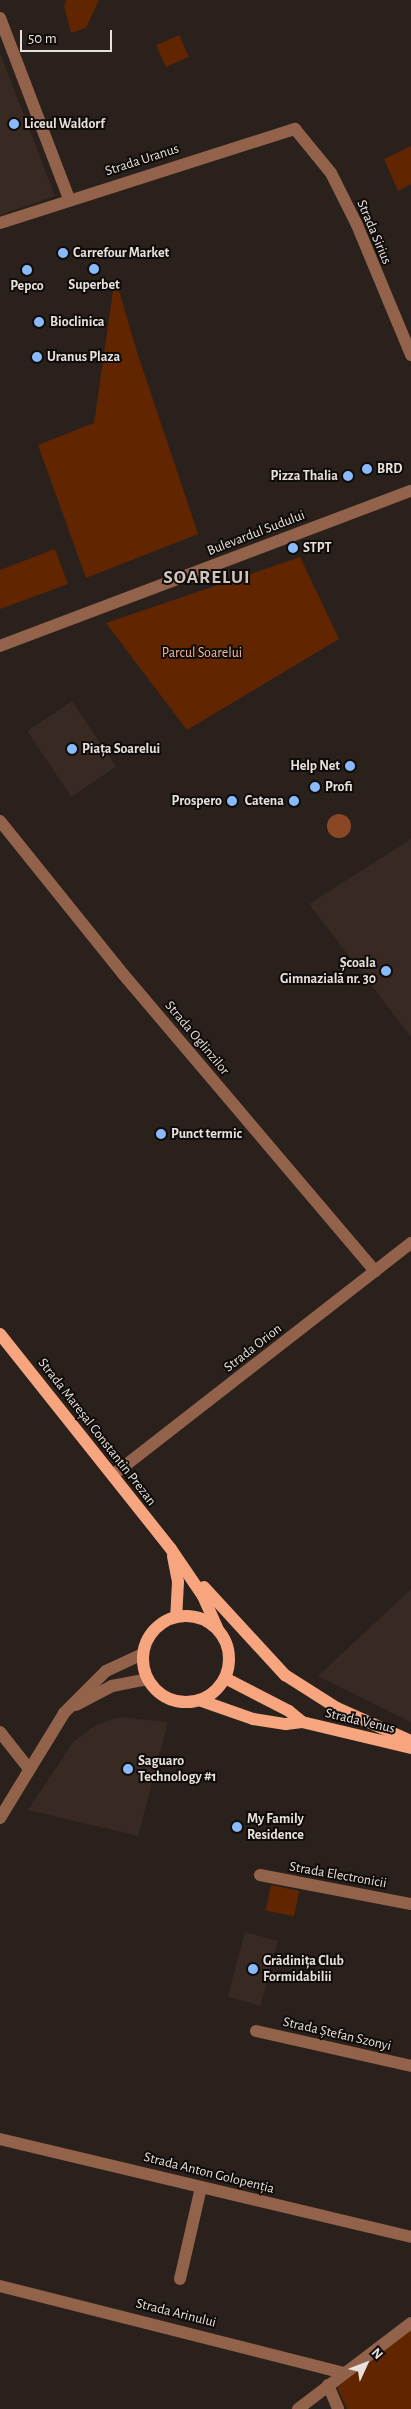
<!DOCTYPE html>
<html>
<head>
<meta charset="utf-8">
<style>
  body { margin:0 }
  #map { position:relative; width:411px; height:2409px; overflow:hidden; background:#2a211d; font-family:"Alegreya Sans",sans-serif }
  div>[style] { position:absolute }
  .built>* { inset:0; background:#382922; transform-origin:0 0 }
  .green>* { inset:0; background:#612500; transform-origin:0 0 }
  .water>* { inset:0; background:#894725 }
  .round { border-radius:50% }
  .minor>* { height:12px; margin:-6px; padding:0 6px; transform-origin:6px; border-radius:6px; background:#93624a }
  .major>* { height:12px; margin:-6px; padding:0 6px; transform-origin:6px; border-radius:6px; background:#f7a57f }
  .major>.ring { margin:-6px; padding:0; box-sizing:content-box; background:none; border:12px solid #f7a57f; border-radius:50% }
  .dots>* { width:14px; height:14px; translate:-50% -50%; box-sizing:border-box; border:2px solid #100c0a; border-radius:50% }
  span { translate:-50% -50%; white-space:nowrap; text-align:center; line-height:1.15; -webkit-text-stroke:4px #100c0a; paint-order:stroke }
  .poi-label { font-size:14px; color:#e7e0dd; font-weight:700 }
  .left { translate:0 -50%; text-align:left }
  .right { translate:-100% -50%; text-align:right }
  .street-label { font-size:14px; color:#e7e0dd }
  .park-label { font-size:14px; color:#f2b69b }
  .district-label { font-size:19px; color:#d1c4be; font-weight:700; letter-spacing:1px }
  .north { position:absolute; left:341px; top:2339px; width:50px; height:50px; -webkit-text-stroke:4px #100c0a; paint-order:stroke; rotate:47deg; font-size:14px; font-weight:700; line-height:20px; text-align:center; color:#e7e0dd }
  .north::after { content:''; display:block; margin:auto; width:18px; height:22px; background:#e7e0dd; clip-path:polygon(50% 0,100% 100%,50% 72%,0 100%) }
  .scale { position:absolute; left:20px; top:30px; width:92px; height:22px; box-sizing:border-box; border:2px solid #e7e0dd; border-top:0; padding-left:6px; font-size:15px; line-height:18px; white-space:nowrap; color:#e7e0dd; -webkit-text-stroke:4px #100c0a; paint-order:stroke }
</style>
</head>
<body>
<div id="map">
  <div class="built">
    <i style="clip-path:polygon(0 53px,55px 196px,0 215px)"></i>
    <i style="left:72px;top:701px;width:79px;height:54px;rotate:56deg"></i>
    <i style="clip-path:polygon(411px 839px,411px 1037px,309px 904px)"></i>
    <i style="clip-path:polygon(411px 1589px,411px 1722px,318px 1676px)"></i>
    <i style="clip-path:polygon(119px 1717px,168px 1722px,138px 1836px,28px 1810px,74px 1741px,96px 1725px)"></i>
    <i style="left:245px;top:1932px;width:34px;height:67px;rotate:15deg"></i>
  </div>
  <div class="green">
    <i style="clip-path:polygon(66px 0,99px 0,86px 28px,71px 33px,64px 6px)"></i>
    <i style="left:179px;top:35px;width:24px;height:25px;rotate:66deg"></i>
    <i style="clip-path:polygon(411px 146px,411px 184px,398px 191px,384px 159px)"></i>
    <i style="clip-path:polygon(115px 277px,137px 352px,198px 534px,86px 578px,38px 445px,94px 423px)"></i>
    <i style="clip-path:polygon(55px 549px,68px 584px,0 609px,0 570px)"></i>
    <i style="clip-path:polygon(300px 557px,339px 639px,187px 730px,106px 623px)"></i>
    <i style="left:271px;top:1885px;width:29px;height:26px;rotate:12deg"></i>
    <i style="clip-path:polygon(411px 2328px,411px 2409px,347px 2409px,337px 2387px)"></i>
  </div>
  <div class="water">
    <i class="round" style="left:327px;top:814px;width:24px;height:24px"></i>
  </div>
  <div class="minor">
    <i style="left:0;top:18px;width:194px;rotate:69.1deg"></i>
    <i style="left:0;top:223px;width:310px;rotate:-17.7deg"></i>
    <i style="left:295px;top:129px;width:57px;rotate:50.7deg"></i>
    <i style="left:331px;top:173px;width:58px;rotate:63.4deg"></i>
    <i style="left:357px;top:225px;width:141px;rotate:67.4deg"></i>
    <i style="left:0;top:646px;width:439px;rotate:-20.7deg"></i>
    <i style="left:0;top:821px;width:196px;rotate:51.2deg"></i>
    <i style="left:123px;top:974px;width:390px;rotate:49.7deg"></i>
    <i style="left:113px;top:1475px;width:378px;rotate:-37.9deg"></i>
    <i style="left:76px;top:1705px;width:41px;rotate:-27.8deg"></i>
    <i style="left:112px;top:1686px;width:36px;rotate:-11deg"></i>
    <i style="left:0;top:1732px;width:48px;rotate:51.7deg"></i>
    <i style="left:0;top:1818px;width:123px;rotate:-58.6deg"></i>
    <i style="left:64px;top:1713px;width:59px;rotate:-45deg"></i>
    <i style="left:106px;top:1671px;width:40px;rotate:-25deg"></i>
    <i style="left:260px;top:1875px;width:154px;rotate:10.9deg"></i>
    <i style="left:256px;top:2031px;width:159px;rotate:12.7deg"></i>
    <i style="left:0;top:2139px;width:423px;rotate:13.4deg"></i>
    <i style="left:180px;top:2279px;width:94px;rotate:-77.1deg"></i>
    <i style="left:0;top:2286px;width:354px;rotate:14.2deg"></i>
    <i style="left:328px;top:2385px;width:26px;rotate:67deg"></i>
    <i style="left:298px;top:2409px;width:142px;rotate:-37.3deg"></i>
  </div>
  <div class="major">
    <i style="left:0;top:1334px;width:275px;rotate:51.5deg"></i>
    <i style="left:171px;top:1549px;width:57px;rotate:55.8deg"></i>
    <i style="left:203px;top:1596px;width:36px;rotate:66deg"></i>
    <i style="left:173px;top:1556px;width:26px;rotate:79deg"></i>
    <i style="left:178px;top:1582px;width:34px;rotate:93deg"></i>
    <i style="left:204px;top:1587px;width:120px;rotate:47.4deg"></i>
    <i style="left:285px;top:1675px;width:62px;rotate:32.4deg"></i>
    <i style="left:337px;top:1708px;width:81px;rotate:24deg"></i>
    <i class="ring" style="left:143px;top:1616px;width:74px;height:74px"></i>
    <i style="left:225px;top:1678px;width:72px;rotate:27.3deg"></i>
    <i style="left:289px;top:1711px;width:17px;rotate:40deg"></i>
    <i style="left:302px;top:1722px;width:112px;rotate:13.4deg"></i>
    <i style="left:199px;top:1700px;width:57px;rotate:19.4deg"></i>
    <i style="left:253px;top:1719px;width:33px;rotate:9deg"></i>
    <i style="left:286px;top:1724px;width:16px;rotate:-7deg"></i>
  </div>
  <div class="dots">
    <i style="left:14px;top:124px;background:#89bafc"></i>
    <i style="left:63px;top:253px;background:#89bafc"></i>
    <i style="left:94px;top:269px;background:#89bafc"></i>
    <i style="left:27px;top:270px;background:#89bafc"></i>
    <i style="left:39px;top:322px;background:#89bafc"></i>
    <i style="left:37px;top:357px;background:#89bafc"></i>
    <i style="left:367px;top:469px;background:#89bafc"></i>
    <i style="left:348px;top:476px;background:#89bafc"></i>
    <i style="left:293px;top:548px;background:#89bafc"></i>
    <i style="left:72px;top:749px;background:#89bafc"></i>
    <i style="left:350px;top:766px;background:#89bafc"></i>
    <i style="left:315px;top:787px;background:#89bafc"></i>
    <i style="left:232px;top:801px;background:#89bafc"></i>
    <i style="left:294px;top:801px;background:#89bafc"></i>
    <i style="left:386px;top:971px;background:#89bafc"></i>
    <i style="left:161px;top:1134px;background:#89bafc"></i>
    <i style="left:128px;top:1769px;background:#89bafc"></i>
    <i style="left:237px;top:1827px;background:#89bafc"></i>
    <i style="left:253px;top:1969px;background:#89bafc"></i>
  </div>
  <div class="poi-label">
    <span class="left" style="left:24px;top:124px">Liceul Waldorf</span>
    <span class="left" style="left:73px;top:253px">Carrefour Market</span>
    <span style="left:94px;top:285px">Superbet</span>
    <span style="left:27px;top:286px">Pepco</span>
    <span class="left" style="left:50px;top:322px">Bioclinica</span>
    <span class="left" style="left:47px;top:357px">Uranus Plaza</span>
    <span class="left" style="left:377px;top:469px">BRD</span>
    <span class="right" style="left:338px;top:476px">Pizza Thalia</span>
    <span class="left" style="left:303px;top:548px">STPT</span>
    <span class="left" style="left:82px;top:749px">Piața Soarelui</span>
    <span class="right" style="left:340px;top:766px">Help Net</span>
    <span class="left" style="left:325px;top:787px">Profi</span>
    <span class="right" style="left:222px;top:801px">Prospero</span>
    <span class="right" style="left:284px;top:801px">Catena</span>
    <span class="right" style="left:376px;top:971px">Școala<br>Gimnazială nr. 30</span>
    <span class="left" style="left:171px;top:1134px">Punct termic</span>
    <span class="left" style="left:138px;top:1769px">Saguaro<br>Technology #1</span>
    <span class="left" style="left:247px;top:1827px">My Family<br>Residence</span>
    <span class="left" style="left:263px;top:1969px">Grădinița Club<br>Formidabilii</span>
  </div>
  <div class="street-label">
    <span style="left:142px;top:160px;rotate:-18deg">Strada Uranus</span>
    <span style="left:374px;top:232px;rotate:67deg">Strada Sirius</span>
    <span style="left:256px;top:533px;rotate:-21deg">Bulevardul Sudului</span>
    <span style="left:197px;top:1038px;rotate:50deg">Strada Oglinzilor</span>
    <span style="left:253px;top:1348px;rotate:-38deg">Strada Orion</span>
    <span style="left:97px;top:1432px;rotate:52deg">Strada Mareșal Constantin Prezan</span>
    <span style="left:360px;top:1721px;rotate:13deg">Strada Venus</span>
    <span style="left:338px;top:1875px;rotate:10deg">Strada Electronicii</span>
    <span style="left:337px;top:2034px;rotate:13deg">Strada Ștefan Szonyi</span>
    <span style="left:209px;top:2173px;rotate:14deg">Strada Anton Golopenția</span>
    <span style="left:176px;top:2313px;rotate:14deg">Strada Arinului</span>
  </div>
  <div class="park-label">
    <span style="left:202px;top:653px">Parcul Soarelui</span>
  </div>
  <div class="district-label">
    <span style="left:207px;top:578px">SOARELUI</span>
  </div>
  <div class="north">N</div>
  <div class="scale">50 m</div>
</div>
</body>
</html>
